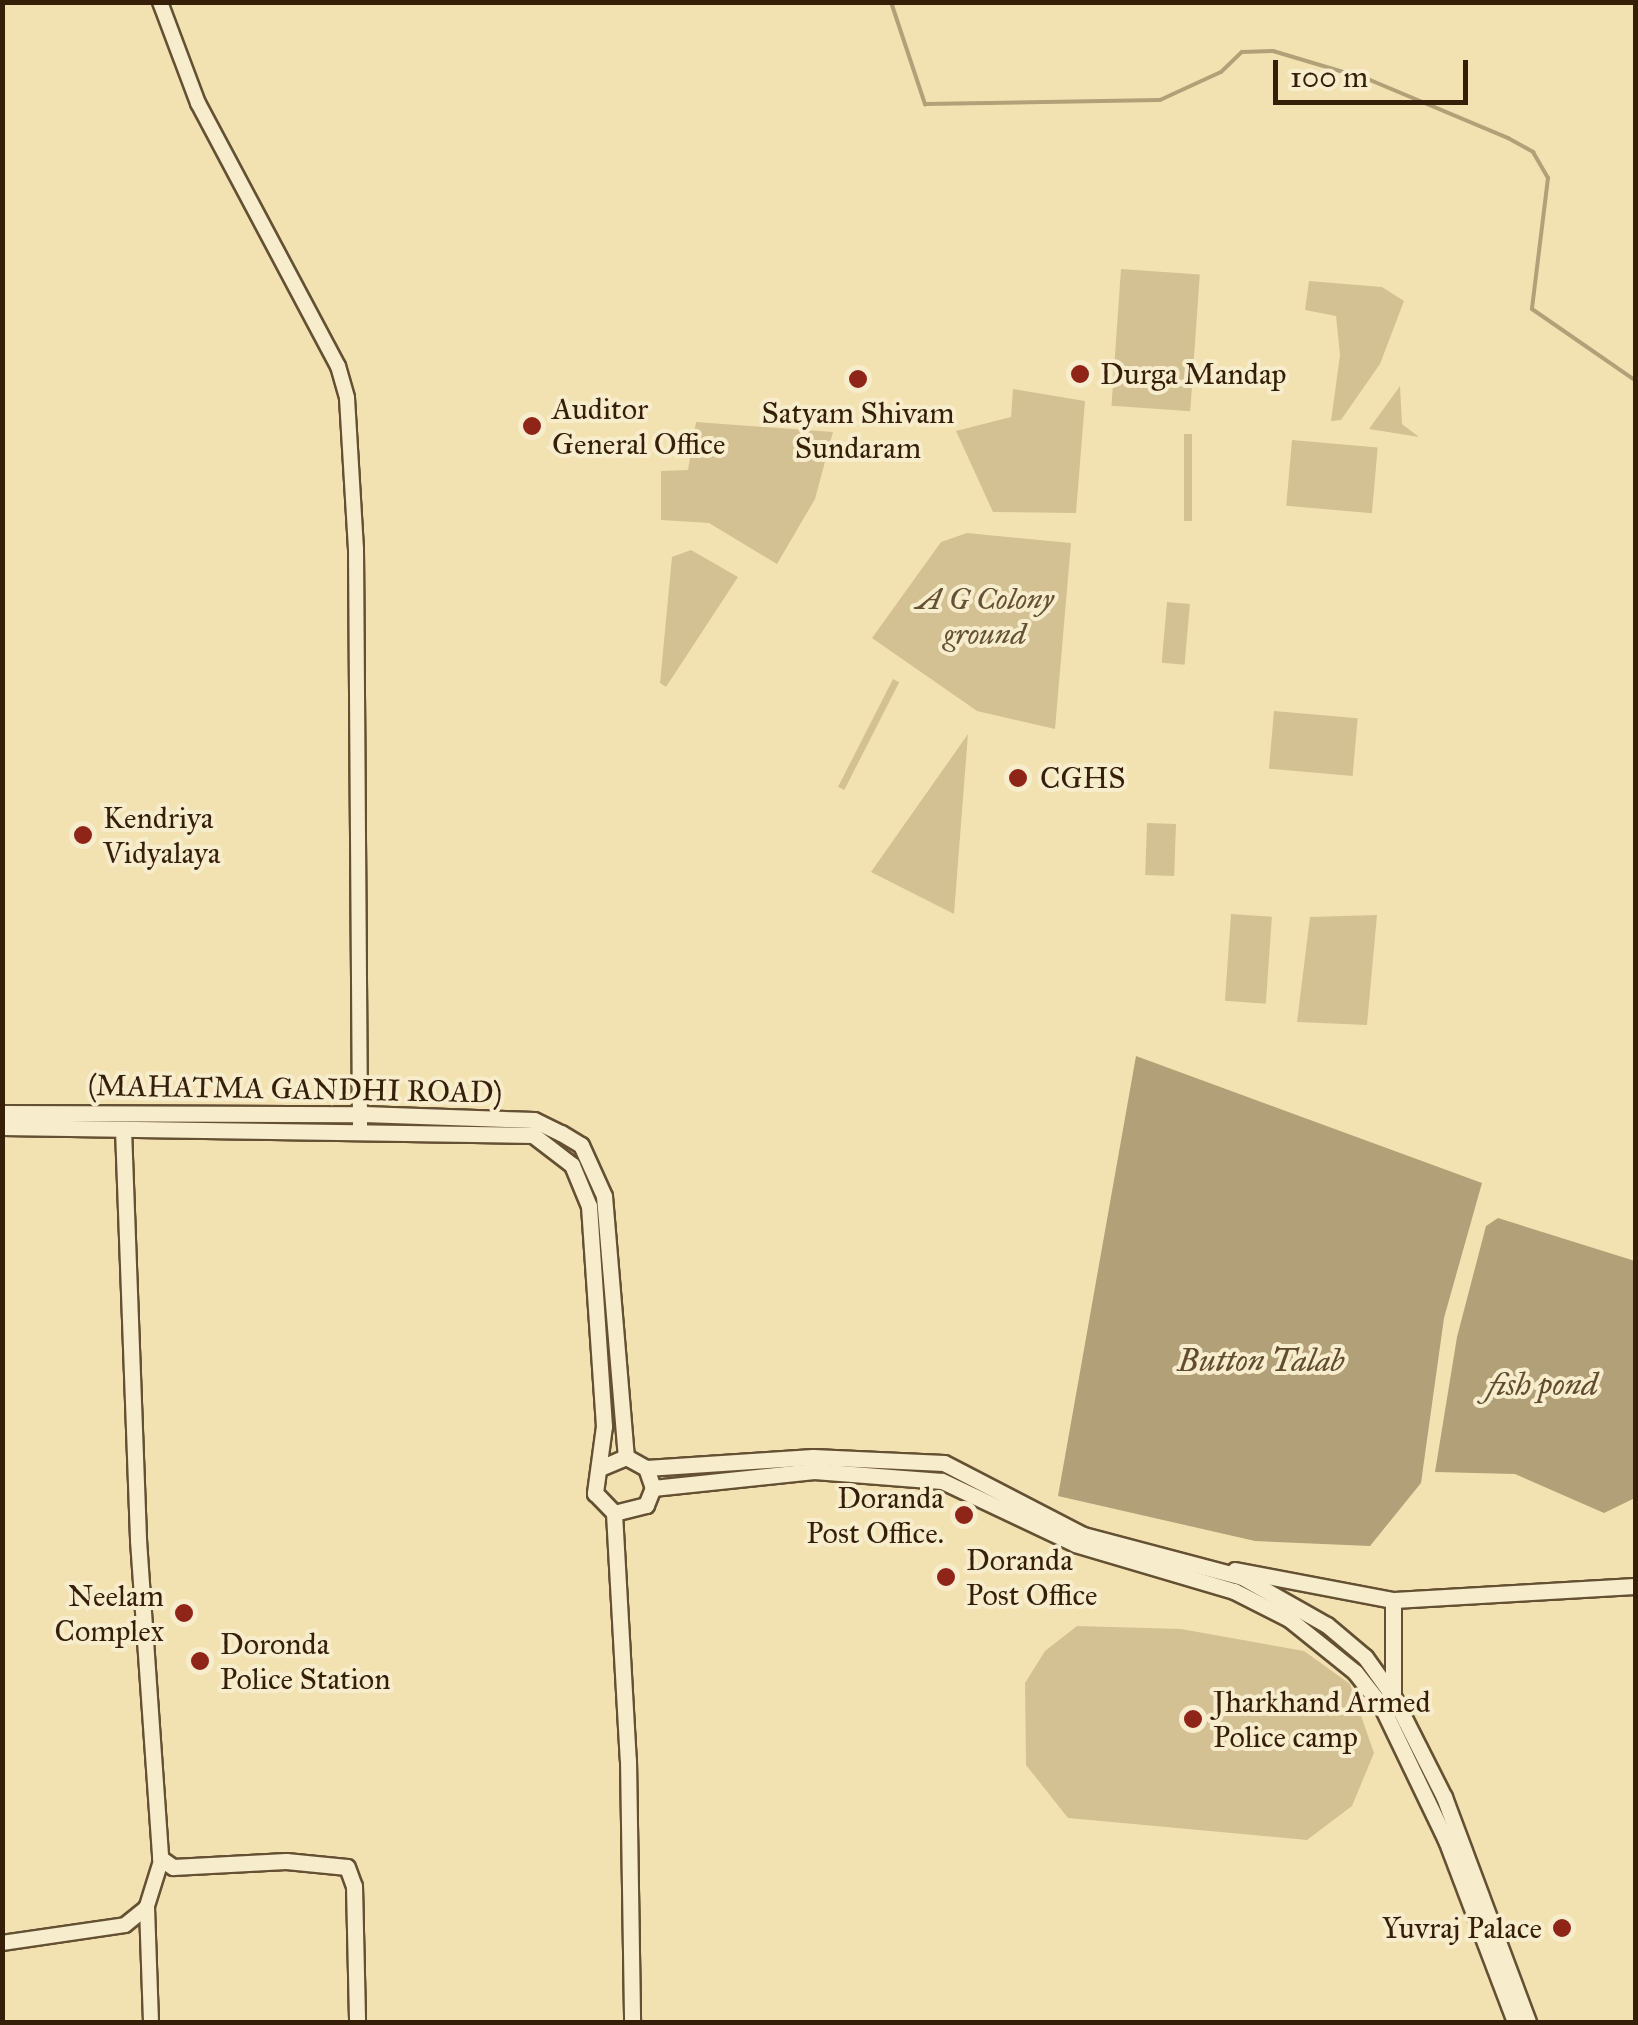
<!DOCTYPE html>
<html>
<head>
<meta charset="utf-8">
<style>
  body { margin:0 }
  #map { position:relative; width:1638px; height:2025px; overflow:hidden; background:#f3e2b1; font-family:"IM FELL Great Primer",serif }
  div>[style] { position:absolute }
  .green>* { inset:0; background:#d3c194; transform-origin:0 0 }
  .water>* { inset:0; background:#b2a078 }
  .stream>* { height:4px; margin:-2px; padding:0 2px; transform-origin:2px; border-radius:2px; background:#b2a078 }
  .roads { filter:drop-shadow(2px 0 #645033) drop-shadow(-2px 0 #645033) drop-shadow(0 2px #645033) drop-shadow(0 -2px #645033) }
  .tertiary>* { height:14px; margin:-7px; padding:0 7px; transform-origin:7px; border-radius:7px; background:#f7eccc }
  .secondary>* { height:15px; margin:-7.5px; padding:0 7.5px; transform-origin:7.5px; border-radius:7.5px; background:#f7eccc }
  .dots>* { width:28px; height:28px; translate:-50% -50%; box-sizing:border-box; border:5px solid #f7eccc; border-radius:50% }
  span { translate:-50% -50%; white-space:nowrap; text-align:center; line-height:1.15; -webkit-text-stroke:8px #f7eccc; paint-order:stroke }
  .poi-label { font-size:30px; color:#351f09 }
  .left { translate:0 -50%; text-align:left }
  .right { translate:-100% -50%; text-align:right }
  .park-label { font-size:30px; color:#645033; font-style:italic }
  .street-label { font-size:30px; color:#351f09 }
  .water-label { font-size:32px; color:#614c30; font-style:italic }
  .frame { position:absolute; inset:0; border:5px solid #351f09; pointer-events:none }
  .scale { position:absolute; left:1273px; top:60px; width:195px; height:45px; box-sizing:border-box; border:5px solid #351f09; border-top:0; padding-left:12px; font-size:30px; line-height:35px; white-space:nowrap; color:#351f09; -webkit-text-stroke:8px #f7eccc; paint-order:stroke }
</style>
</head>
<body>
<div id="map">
  <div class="green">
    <i style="left:1121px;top:269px;width:79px;height:137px;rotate:4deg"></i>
    <i style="clip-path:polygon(1309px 281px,1382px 287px,1404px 301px,1380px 364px,1341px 420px,1331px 421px,1340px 355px,1336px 316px,1305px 310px)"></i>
    <i style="clip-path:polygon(1400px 386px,1402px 424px,1419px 437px,1369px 429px)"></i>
    <i style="clip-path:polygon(1013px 389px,1085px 401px,1076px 513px,993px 512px,956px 431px,1011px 417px)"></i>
    <i style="clip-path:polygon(696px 422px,833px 432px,815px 499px,777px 564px,709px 523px,661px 520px,661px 471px,688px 470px)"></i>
    <i style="left:1184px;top:434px;width:8px;height:87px"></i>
    <i style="left:1292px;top:440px;width:86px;height:66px;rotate:5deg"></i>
    <i style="clip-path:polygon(967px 533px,1071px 543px,1055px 729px,977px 711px,872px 638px,941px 542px)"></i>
    <i style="clip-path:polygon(691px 550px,738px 577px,666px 687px,660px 683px,672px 557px)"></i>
    <i style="left:1167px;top:602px;width:23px;height:61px;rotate:5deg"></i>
    <i style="left:893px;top:679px;width:7px;height:121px;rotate:27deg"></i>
    <i style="left:1274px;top:711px;width:84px;height:58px;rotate:5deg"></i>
    <i style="clip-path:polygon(968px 734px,954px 914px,871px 872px)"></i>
    <i style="left:1147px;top:823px;width:29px;height:52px;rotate:2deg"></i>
    <i style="left:1231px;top:914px;width:41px;height:87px;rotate:4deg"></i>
    <i style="clip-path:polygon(1377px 915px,1367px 1025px,1297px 1022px,1310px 917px)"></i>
    <i style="clip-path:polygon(1077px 1626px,1181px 1629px,1304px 1651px,1350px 1684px,1374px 1753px,1352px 1806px,1307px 1840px,1068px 1818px,1026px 1765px,1025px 1683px,1045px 1651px)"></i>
  </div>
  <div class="water">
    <i style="clip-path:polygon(1136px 1056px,1482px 1183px,1444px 1318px,1421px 1483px,1370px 1546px,1255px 1541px,1058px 1496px)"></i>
    <i style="clip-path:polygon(1498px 1218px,1635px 1261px,1635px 1498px,1604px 1513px,1515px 1474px,1435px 1472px,1457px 1337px,1486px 1226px)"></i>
  </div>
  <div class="stream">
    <i style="left:891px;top:2px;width:108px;rotate:71.6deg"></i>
    <i style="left:925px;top:104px;width:235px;rotate:-1deg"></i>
    <i style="left:1160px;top:100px;width:67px;rotate:-24.7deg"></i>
    <i style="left:1221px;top:72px;width:29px;rotate:-44deg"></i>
    <i style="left:1242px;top:52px;width:31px;rotate:-2deg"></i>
    <i style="left:1273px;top:51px;width:101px;rotate:16.6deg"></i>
    <i style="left:1370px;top:80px;width:150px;rotate:22.8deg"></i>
    <i style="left:1508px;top:138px;width:29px;rotate:29deg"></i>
    <i style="left:1533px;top:152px;width:30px;rotate:60deg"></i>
    <i style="left:1548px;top:178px;width:132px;rotate:97deg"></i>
    <i style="left:1532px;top:309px;width:126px;rotate:34.7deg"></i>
  </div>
  <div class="roads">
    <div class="tertiary">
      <i style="left:160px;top:2px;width:108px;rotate:69.4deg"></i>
      <i style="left:198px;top:103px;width:298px;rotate:62deg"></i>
      <i style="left:338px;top:366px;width:33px;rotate:74deg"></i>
      <i style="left:347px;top:398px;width:151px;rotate:86.6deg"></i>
      <i style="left:356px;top:549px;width:580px;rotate:89.6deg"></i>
      <i style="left:2px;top:1943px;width:124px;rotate:-8.3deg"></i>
      <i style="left:125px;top:1925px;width:28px;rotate:-39deg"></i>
      <i style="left:151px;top:2022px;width:116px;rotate:-92deg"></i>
      <i style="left:147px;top:1906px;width:47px;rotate:-72.7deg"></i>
    </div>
    <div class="secondary">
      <i style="left:2px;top:1113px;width:361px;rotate:0.2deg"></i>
      <i style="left:363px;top:1114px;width:171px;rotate:2deg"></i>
      <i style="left:534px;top:1120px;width:30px;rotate:26deg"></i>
      <i style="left:561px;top:1133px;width:23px;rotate:31deg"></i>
      <i style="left:581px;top:1145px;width:56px;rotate:65.7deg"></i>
      <i style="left:604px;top:1196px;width:262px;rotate:85.2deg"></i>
      <i style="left:2px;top:1127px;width:531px;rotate:0.86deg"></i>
      <i style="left:533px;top:1135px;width:49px;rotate:37.6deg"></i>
      <i style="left:572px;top:1165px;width:44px;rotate:67.5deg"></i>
      <i style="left:589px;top:1206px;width:221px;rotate:86.1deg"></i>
      <i style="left:604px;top:1426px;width:68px;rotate:97.7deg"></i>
      <i style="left:595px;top:1493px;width:28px;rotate:46deg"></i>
      <i style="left:614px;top:1513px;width:33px;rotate:-14deg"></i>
      <i style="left:646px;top:1505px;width:18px;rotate:-68deg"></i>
      <i style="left:653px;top:1488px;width:21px;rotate:-109deg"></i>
      <i style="left:646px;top:1468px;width:23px;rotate:-151deg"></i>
      <i style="left:626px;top:1457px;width:26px;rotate:157deg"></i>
      <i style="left:123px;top:1129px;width:411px;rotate:87.9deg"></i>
      <i style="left:138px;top:1540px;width:319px;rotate:86deg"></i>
      <i style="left:160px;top:1858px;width:16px;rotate:35deg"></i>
      <i style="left:173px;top:1867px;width:113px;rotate:-3deg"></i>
      <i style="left:286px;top:1861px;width:61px;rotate:5.6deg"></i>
      <i style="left:347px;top:1867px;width:20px;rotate:70deg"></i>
      <i style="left:354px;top:1886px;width:136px;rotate:88.7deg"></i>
      <i style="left:646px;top:1468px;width:167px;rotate:-3.8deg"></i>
      <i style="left:813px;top:1457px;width:131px;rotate:2.6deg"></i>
      <i style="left:944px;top:1463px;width:157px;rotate:27.4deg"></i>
      <i style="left:1083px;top:1535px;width:164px;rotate:14.8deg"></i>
      <i style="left:1242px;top:1577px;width:98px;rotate:29.5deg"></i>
      <i style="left:1327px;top:1625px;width:50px;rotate:40.1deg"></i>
      <i style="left:1365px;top:1657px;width:48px;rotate:54.3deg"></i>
      <i style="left:1393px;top:1696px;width:113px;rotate:63.2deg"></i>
      <i style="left:1444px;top:1797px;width:240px;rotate:69.5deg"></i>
      <i style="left:653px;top:1488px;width:162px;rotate:-6deg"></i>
      <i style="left:814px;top:1471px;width:128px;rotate:4.5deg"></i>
      <i style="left:942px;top:1481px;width:147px;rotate:25.3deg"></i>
      <i style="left:1075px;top:1544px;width:166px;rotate:16.5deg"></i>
      <i style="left:1234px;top:1591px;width:62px;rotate:27deg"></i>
      <i style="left:1289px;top:1619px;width:85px;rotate:38.8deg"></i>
      <i style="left:1355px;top:1672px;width:42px;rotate:51.8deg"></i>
      <i style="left:1381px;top:1705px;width:150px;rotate:64.3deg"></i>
      <i style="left:1446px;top:1840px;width:195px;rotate:69.2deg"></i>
      <i style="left:614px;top:1513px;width:247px;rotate:86.8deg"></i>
      <i style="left:628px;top:1760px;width:262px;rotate:89.1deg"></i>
      <i style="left:1235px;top:1570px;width:161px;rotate:10.8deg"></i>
      <i style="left:1393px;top:1600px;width:243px;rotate:-3.3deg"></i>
      <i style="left:1393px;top:1696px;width:96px;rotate:-90deg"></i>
    </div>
  </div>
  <div class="dots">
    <i style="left:1080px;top:374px;background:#8f2418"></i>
    <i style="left:858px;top:379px;background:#8f2418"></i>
    <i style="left:532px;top:426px;background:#8f2418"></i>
    <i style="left:1018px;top:778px;background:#8f2418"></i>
    <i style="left:83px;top:835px;background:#8f2418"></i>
    <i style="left:964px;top:1515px;background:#8f2418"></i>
    <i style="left:946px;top:1577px;background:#8f2418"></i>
    <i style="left:184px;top:1613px;background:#8f2418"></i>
    <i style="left:200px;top:1661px;background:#8f2418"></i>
    <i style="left:1193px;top:1719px;background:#8f2418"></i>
    <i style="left:1562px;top:1928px;background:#8f2418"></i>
  </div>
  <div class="poi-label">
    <span class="left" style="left:1100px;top:374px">Durga Mandap</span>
    <span class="left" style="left:552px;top:426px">Auditor<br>General Office</span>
    <span style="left:858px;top:430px">Satyam Shivam<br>Sundaram</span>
    <span class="left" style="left:1040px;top:778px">CGHS</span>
    <span class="left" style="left:103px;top:835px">Kendriya<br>Vidyalaya</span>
    <span class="right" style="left:944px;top:1515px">Doranda<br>Post Office.</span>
    <span class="left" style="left:966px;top:1577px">Doranda<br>Post Office</span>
    <span class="right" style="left:164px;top:1613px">Neelam<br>Complex</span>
    <span class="left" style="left:220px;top:1661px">Doronda<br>Police Station</span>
    <span class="left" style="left:1213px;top:1719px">Jharkhand Armed<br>Police camp</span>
    <span class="right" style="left:1542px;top:1928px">Yuvraj Palace</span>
  </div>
  <div class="park-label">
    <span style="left:985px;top:616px">A G Colony<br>ground</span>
  </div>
  <div class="street-label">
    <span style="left:295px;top:1089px;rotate:1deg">(MAHATMA GANDHI ROAD)</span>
  </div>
  <div class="water-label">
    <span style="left:1261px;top:1361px">Button Talab</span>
    <span style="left:1543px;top:1385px">fish pond</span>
  </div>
  <div class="frame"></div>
  <div class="scale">100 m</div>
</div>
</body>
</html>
